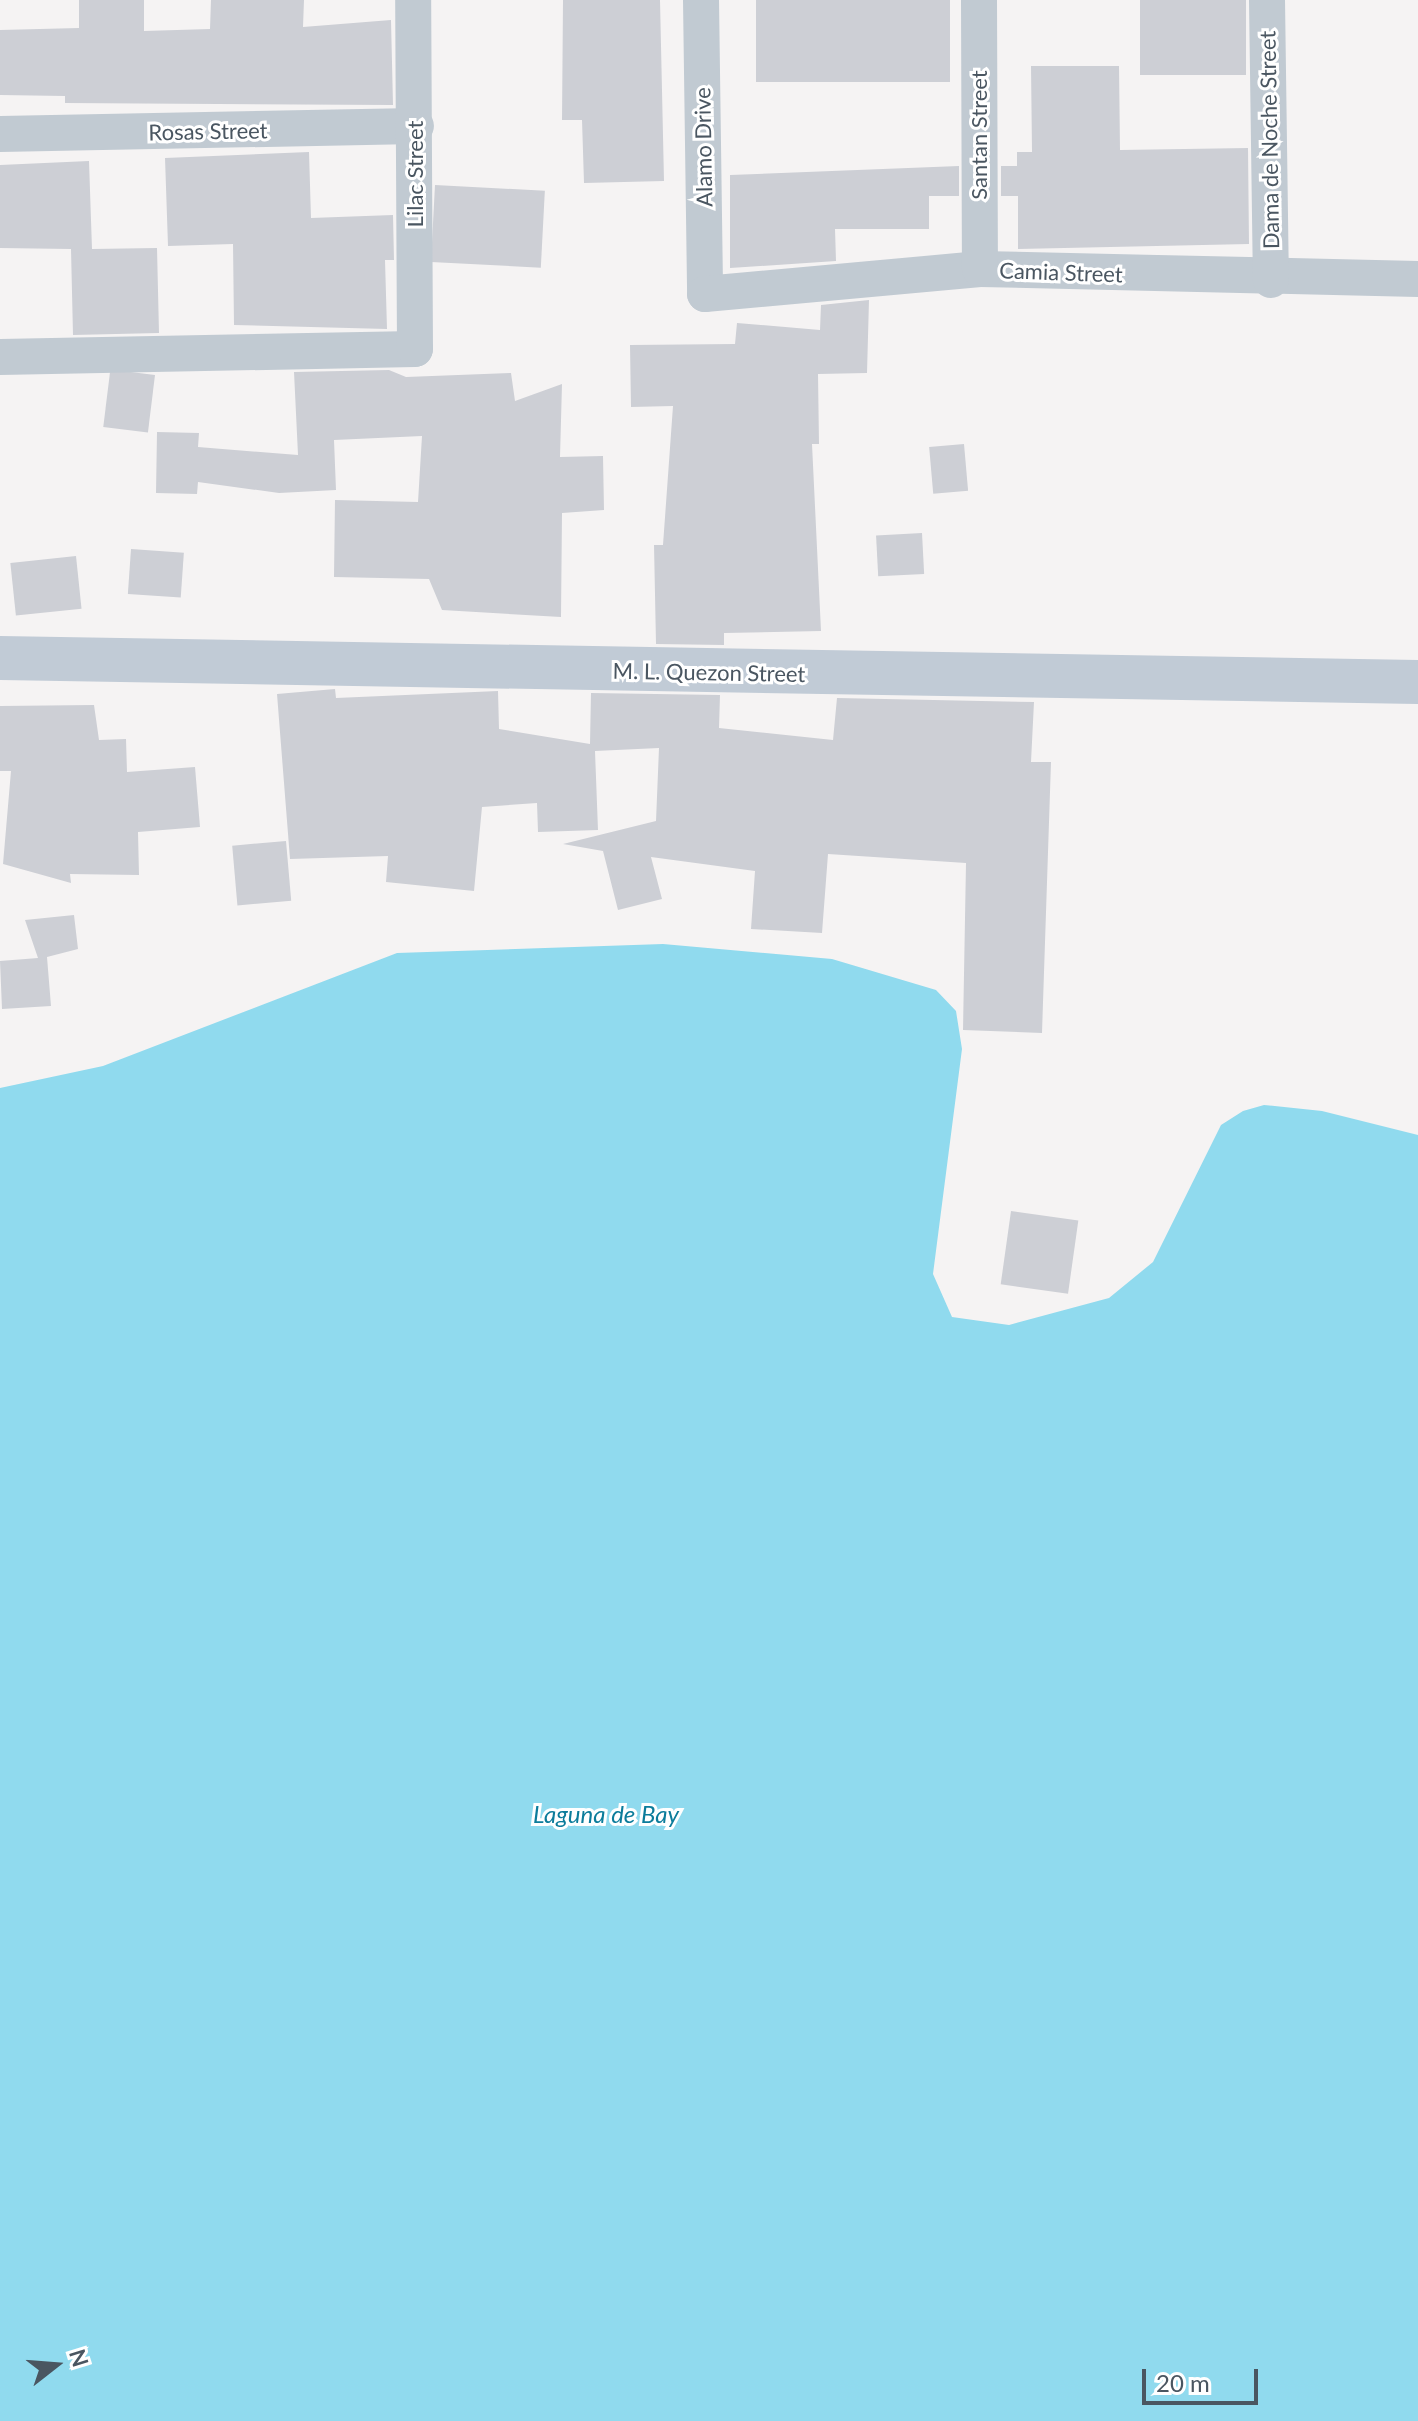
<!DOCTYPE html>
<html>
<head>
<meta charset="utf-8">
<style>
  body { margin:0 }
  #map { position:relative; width:1418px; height:2421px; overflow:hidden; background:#f5f3f3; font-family:Lato,sans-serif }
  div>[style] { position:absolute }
  .water>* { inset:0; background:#90daee }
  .building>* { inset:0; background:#cdcfd5; transform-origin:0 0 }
  .street>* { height:36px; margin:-18px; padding:0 18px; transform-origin:18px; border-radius:18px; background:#c1cad2 }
  .secondary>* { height:44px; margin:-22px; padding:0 22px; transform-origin:22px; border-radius:22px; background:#c1cbd6 }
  span { translate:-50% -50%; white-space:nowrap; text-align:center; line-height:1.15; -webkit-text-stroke:6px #fff; paint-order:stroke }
  .street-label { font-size:22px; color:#4a5661 }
  .water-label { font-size:24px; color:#0c7c9b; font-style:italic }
  .north { position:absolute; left:16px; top:2325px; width:80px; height:80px; -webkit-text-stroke:6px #fff; paint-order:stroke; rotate:73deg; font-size:22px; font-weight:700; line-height:32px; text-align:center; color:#4a5661 }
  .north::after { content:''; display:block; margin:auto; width:28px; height:36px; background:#4a5661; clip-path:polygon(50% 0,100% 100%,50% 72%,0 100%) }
  .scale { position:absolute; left:1142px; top:2369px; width:116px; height:36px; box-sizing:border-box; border:4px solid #4a5661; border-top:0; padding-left:10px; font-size:24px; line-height:28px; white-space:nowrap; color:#4a5661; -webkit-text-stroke:6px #fff; paint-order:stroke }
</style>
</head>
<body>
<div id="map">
  <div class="water">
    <i style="clip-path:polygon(663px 944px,832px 959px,936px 990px,956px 1011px,962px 1049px,933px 1274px,952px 1317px,1009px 1325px,1109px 1298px,1153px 1262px,1221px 1125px,1243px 1111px,1264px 1105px,1322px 1111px,1418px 1135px,1418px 2421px,0 2421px,0 1088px,103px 1066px,397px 953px)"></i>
  </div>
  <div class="building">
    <i style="clip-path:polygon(79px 0,144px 0,144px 31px,210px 29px,211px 0,304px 0,303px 27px,391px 20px,393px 105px,65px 103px,65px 96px,0 95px,0 30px,79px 28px)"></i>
    <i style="clip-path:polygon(563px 0,660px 0,664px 181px,584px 183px,582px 120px,562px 120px)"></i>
    <i style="left:756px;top:0;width:194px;height:82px"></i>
    <i style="left:1140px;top:0;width:106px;height:75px"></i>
    <i style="clip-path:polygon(1031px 66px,1119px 66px,1120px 150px,1248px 148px,1249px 244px,1018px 249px,1018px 196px,1001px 196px,1001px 166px,1017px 166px,1017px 152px,1032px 152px)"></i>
    <i style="clip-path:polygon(309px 152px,311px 218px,393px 215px,394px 260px,385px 260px,387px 329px,234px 325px,233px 244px,168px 246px,165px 158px)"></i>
    <i style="clip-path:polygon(89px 161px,92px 249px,157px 248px,159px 333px,73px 335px,71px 249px,0 248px,0 165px)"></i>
    <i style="clip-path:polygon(959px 166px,959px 196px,929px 196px,929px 229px,835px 229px,836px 261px,730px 268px,730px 175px)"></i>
    <i style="left:435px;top:185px;width:110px;height:77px;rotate:3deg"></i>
    <i style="clip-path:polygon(869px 300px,867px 373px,818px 374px,819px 444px,812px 444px,821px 631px,724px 633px,724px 645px,656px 644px,654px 545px,663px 545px,673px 406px,631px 407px,630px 345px,735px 344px,737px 323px,820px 330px,821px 305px)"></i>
    <i style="clip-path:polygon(389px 370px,406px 377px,511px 373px,515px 401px,562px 384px,560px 457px,603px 456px,604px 510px,562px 513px,561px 617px,442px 610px,429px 579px,334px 577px,335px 500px,418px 502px,422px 436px,334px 440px,336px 490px,279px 493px,198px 482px,197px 494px,156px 493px,157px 432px,199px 433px,198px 447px,298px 455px,294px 372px)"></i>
    <i style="left:155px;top:375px;width:58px;height:45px;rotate:97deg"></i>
    <i style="left:964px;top:444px;width:47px;height:35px;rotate:85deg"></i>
    <i style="left:922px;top:533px;width:41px;height:46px;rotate:87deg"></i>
    <i style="left:131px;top:549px;width:53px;height:45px;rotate:4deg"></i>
    <i style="left:76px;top:556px;width:53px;height:66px;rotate:84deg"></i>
    <i style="clip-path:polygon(335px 689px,336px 698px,498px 691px,499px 729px,590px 744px,591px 693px,720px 695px,719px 728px,833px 740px,837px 698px,1034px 702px,1031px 762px,1051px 762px,1042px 1033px,963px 1030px,966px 863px,828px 854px,822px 933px,751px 929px,755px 871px,651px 857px,662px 899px,618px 910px,603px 851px,563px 844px,656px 821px,659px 748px,595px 751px,598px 830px,538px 832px,537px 803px,482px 807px,474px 891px,386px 882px,388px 856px,290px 859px,277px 694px)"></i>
    <i style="clip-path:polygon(94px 705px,99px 740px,126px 739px,127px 772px,195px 767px,200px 827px,138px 832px,139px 875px,70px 874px,71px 883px,3px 864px,11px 771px,0 771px,0 706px)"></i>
    <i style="left:286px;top:841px;width:60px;height:54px;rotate:85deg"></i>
    <i style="clip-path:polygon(74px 915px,78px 949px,47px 957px,51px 1006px,2px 1009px,0 961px,38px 958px,25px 920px)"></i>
    <i style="left:1011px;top:1211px;width:68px;height:74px;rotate:8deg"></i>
  </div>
  <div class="street">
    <i style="left:701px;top:0;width:294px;rotate:89.2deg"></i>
    <i style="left:705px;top:294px;width:276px;rotate:-5.2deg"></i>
    <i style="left:980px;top:269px;width:438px;rotate:1.3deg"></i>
    <i style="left:979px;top:0;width:269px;rotate:89.8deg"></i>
    <i style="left:1267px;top:0;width:280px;rotate:89.2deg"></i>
    <i style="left:0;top:134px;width:416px;rotate:-1.1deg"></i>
    <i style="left:0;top:357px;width:415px;rotate:-1.1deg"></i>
    <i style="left:415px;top:349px;width:349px;rotate:-90.3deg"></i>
  </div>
  <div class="secondary">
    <i style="left:0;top:658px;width:1418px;rotate:0.97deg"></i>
  </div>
  <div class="street-label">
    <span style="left:208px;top:131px;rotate:-1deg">Rosas Street</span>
    <span style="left:979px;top:135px;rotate:-90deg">Santan Street</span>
    <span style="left:1269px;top:140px;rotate:-91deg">Dama de Noche Street</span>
    <span style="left:703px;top:147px;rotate:-91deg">Alamo Drive</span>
    <span style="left:415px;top:174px;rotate:-90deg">Lilac Street</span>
    <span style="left:1061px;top:272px;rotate:2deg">Camia Street</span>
    <span style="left:709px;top:672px;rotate:1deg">M. L. Quezon Street</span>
  </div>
  <div class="water-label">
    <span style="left:606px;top:1814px">Laguna de Bay</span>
  </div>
  <div class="north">N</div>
  <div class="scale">20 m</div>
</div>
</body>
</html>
